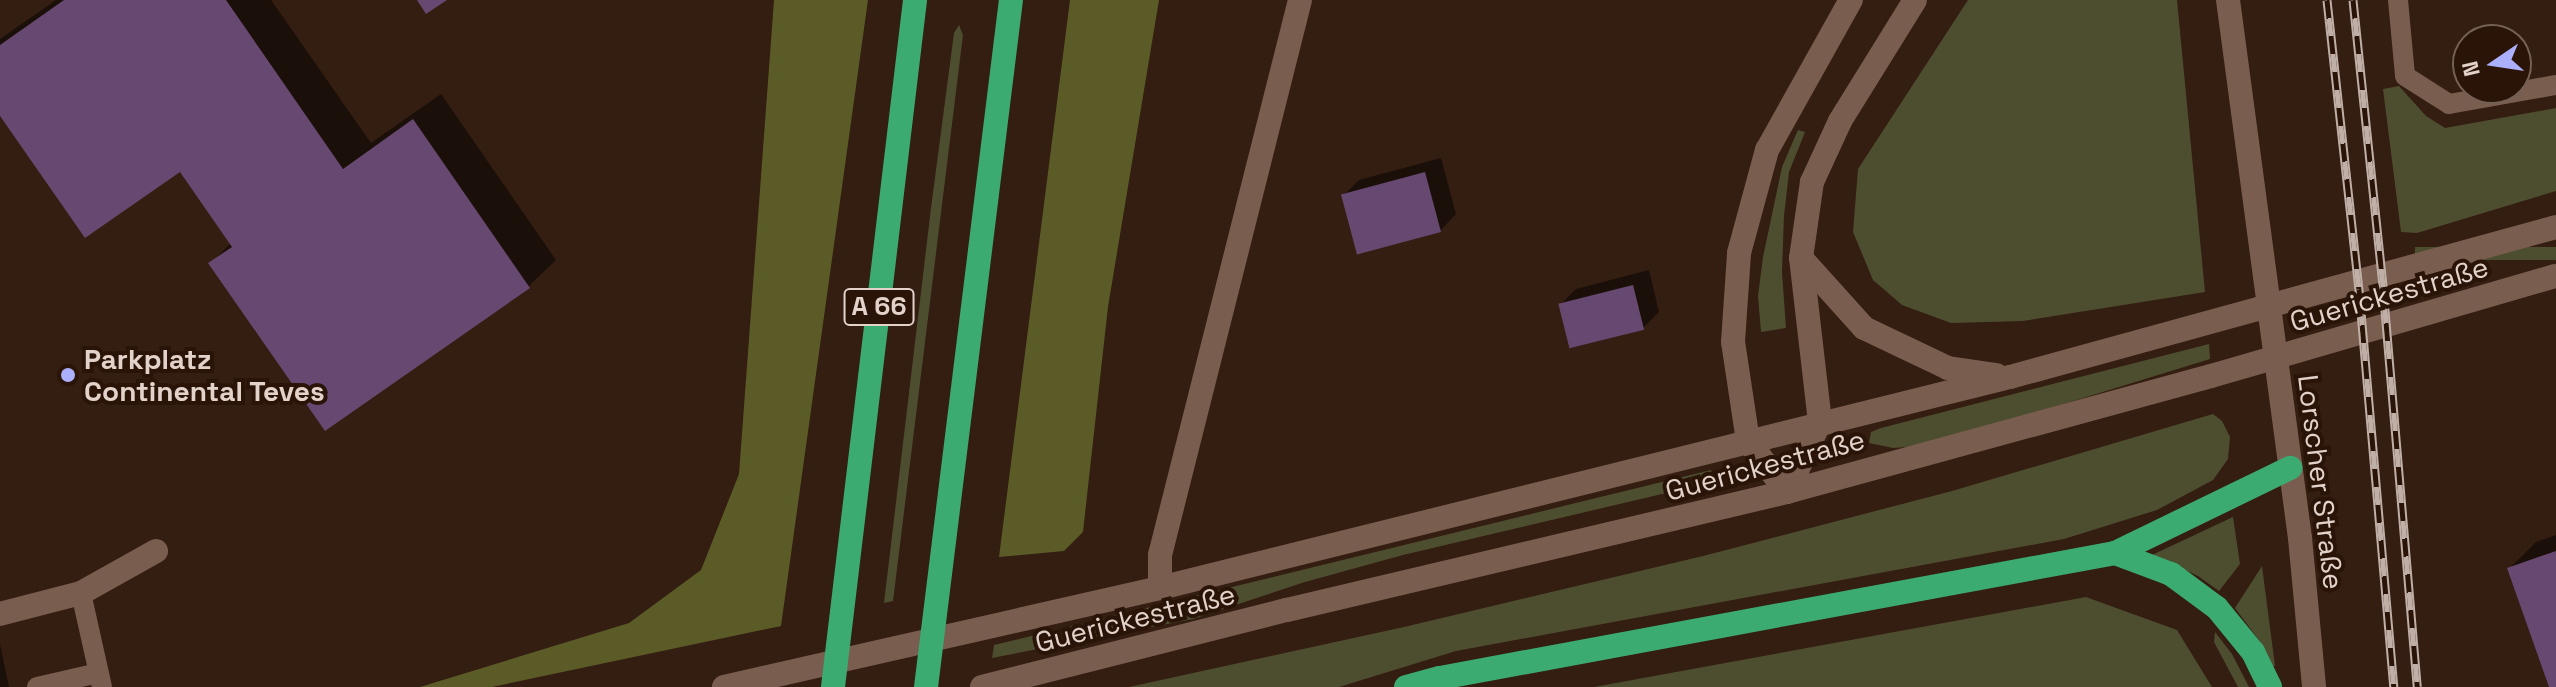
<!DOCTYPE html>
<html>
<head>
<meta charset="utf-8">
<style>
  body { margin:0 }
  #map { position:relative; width:2556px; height:687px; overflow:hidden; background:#341d11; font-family:"Space Grotesk",sans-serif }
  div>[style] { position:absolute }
  .green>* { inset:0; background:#4d4e30; transform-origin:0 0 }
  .forest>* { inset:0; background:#5a5b27 }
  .shadow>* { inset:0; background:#0007 }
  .building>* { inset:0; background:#674870; transform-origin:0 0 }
  .lane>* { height:20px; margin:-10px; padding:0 10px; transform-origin:10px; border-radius:10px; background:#795d4f }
  .street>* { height:24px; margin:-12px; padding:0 12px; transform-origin:12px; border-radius:12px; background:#795d4f }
  .secondary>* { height:24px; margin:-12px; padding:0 12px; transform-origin:12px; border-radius:12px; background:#795d4f }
  .highway>* { height:24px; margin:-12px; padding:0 12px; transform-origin:12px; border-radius:12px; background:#3cab71 }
  .rail>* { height:9px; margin-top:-4.5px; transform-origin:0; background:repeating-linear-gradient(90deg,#2a1407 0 18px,#c0afa6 0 36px); box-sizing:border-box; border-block:2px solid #c0afa6 }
  .dots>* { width:22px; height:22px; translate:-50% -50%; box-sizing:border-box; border:4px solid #2a1407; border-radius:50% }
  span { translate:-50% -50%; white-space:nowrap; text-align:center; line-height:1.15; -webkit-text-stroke:8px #2a1407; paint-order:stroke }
  .shield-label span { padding:2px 6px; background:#2a1407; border:2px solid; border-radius:6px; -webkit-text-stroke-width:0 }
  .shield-label { font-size:26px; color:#e2d2ca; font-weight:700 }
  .street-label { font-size:28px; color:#e2d2ca }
  .poi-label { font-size:28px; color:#e2d2ca; font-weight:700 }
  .left { translate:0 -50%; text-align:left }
  .north { position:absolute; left:2452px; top:24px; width:80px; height:80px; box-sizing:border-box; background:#2a1407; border:2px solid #746055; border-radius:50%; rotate:257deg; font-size:22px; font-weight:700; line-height:32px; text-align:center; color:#e2d2ca }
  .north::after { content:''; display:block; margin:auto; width:28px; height:36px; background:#acaffb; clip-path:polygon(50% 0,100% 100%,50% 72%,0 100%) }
</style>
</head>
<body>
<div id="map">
  <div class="green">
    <i style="clip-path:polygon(1968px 0,2177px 0,2205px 292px,2023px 321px,1951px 323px,1902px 305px,1873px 280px,1853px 232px,1858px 169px)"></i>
    <i style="clip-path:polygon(959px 25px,963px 35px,893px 601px,884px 603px,931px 208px,954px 33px)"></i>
    <i style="clip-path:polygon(2399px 86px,2426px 116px,2445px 128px,2556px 108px,2556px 191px,2417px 233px,2401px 232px,2383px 89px)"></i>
    <i style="clip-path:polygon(1798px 130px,1805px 132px,1789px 172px,1784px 216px,1782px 272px,1786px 328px,1761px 332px,1758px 296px,1763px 257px,1782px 167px)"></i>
    <i style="left:2556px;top:247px;width:13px;height:141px;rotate:90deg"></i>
    <i style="clip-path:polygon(2209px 344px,2210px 359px,2054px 407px,1920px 446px,1893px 448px,1869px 443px,1871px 432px,1881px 428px)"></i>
    <i style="clip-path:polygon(2213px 414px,2222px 421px,2230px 437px,2228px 459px,2213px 480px,2157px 510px,2064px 539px,1456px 651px,1339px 687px,1129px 687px,1404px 627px,1703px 556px,1952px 491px)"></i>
    <i style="clip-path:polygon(1711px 470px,1713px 477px,1696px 486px,1403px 555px,1305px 582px,1193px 619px,992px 658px,994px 645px)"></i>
    <i style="clip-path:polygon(2233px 517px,2240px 564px,2219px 591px,2198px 576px,2152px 555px)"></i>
    <i style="clip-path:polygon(2262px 566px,2275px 666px,2270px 667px,2261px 643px,2235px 608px)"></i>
    <i style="clip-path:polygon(2086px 597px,2177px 630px,2212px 687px,1594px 687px)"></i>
    <i style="clip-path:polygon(2215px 632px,2232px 654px,2249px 687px,2238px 687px,2214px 642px)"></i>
  </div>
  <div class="forest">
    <i style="clip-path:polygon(774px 0,868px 0,781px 626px,492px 687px,420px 687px,629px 623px,701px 570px,739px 474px)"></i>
    <i style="clip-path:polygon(1070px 0,1159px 0,1108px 307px,1083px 532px,1064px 551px,999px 557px)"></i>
  </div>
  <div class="shadow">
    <i style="clip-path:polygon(56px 0,271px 0,371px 143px,441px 94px,556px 260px,529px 286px,326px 428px,211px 263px,231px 243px,180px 169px,0 113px,0 39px)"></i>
    <i style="clip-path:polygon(1441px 158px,1456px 214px,1440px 231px,1343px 196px,1359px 180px)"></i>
    <i style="clip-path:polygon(1649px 270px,1659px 312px,1643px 328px,1560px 305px,1576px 289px)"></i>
    <i style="clip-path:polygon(2556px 535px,2556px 687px,2551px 687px,2509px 569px,2536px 542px)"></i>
    <i style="clip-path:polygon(0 644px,9px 687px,0 687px)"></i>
  </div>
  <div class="building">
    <i style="clip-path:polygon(64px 0,226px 0,343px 169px,413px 119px,530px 288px,325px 431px,208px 263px,232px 247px,180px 172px,85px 238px,0 116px,0 45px)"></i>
    <i style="clip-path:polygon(417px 0,447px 0,426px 14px)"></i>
    <i style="left:1425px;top:172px;width:62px;height:87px;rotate:75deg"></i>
    <i style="left:1633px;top:285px;width:46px;height:77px;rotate:76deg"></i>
    <i style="clip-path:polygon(2556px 551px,2556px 687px,2549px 687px,2507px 568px)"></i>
  </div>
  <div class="lane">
    <i style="left:2398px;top:0;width:76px;rotate:84.7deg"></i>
    <i style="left:2405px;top:76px;width:52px;rotate:32.5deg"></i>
    <i style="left:2449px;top:104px;width:109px;rotate:-10.1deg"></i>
    <i style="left:81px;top:593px;width:96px;rotate:77.4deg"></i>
    <i style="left:37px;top:687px;width:63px;rotate:-12.9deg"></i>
  </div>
  <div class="street">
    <i style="left:1160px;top:588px;width:33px;rotate:-90deg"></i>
    <i style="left:1160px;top:555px;width:572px;rotate:-75.84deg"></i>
    <i style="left:0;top:614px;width:84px;rotate:-14.5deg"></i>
    <i style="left:81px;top:593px;width:86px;rotate:-29.2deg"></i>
  </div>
  <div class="secondary">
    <i style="left:2228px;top:0;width:543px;rotate:82.38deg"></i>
    <i style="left:2300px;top:538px;width:150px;rotate:84.6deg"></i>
    <i style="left:1801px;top:258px;width:94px;rotate:48deg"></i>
    <i style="left:1864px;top:328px;width:93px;rotate:25.5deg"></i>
    <i style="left:1948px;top:368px;width:49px;rotate:8.3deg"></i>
    <i style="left:1787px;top:492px;width:64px;rotate:-127.4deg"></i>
    <i style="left:1748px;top:441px;width:100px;rotate:-98.6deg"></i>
    <i style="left:1733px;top:342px;width:89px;rotate:-86.1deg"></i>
    <i style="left:1739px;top:253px;width:107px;rotate:-74.8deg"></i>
    <i style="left:1767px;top:150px;width:172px;rotate:-60.8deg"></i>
    <i style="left:1787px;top:492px;width:77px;rotate:-64.8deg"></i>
    <i style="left:1820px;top:422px;width:165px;rotate:-96.6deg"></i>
    <i style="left:1801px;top:258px;width:77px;rotate:-81.8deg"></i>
    <i style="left:1812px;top:182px;width:67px;rotate:-65.3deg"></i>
    <i style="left:1840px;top:121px;width:142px;rotate:-58.2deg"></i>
    <i style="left:724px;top:687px;width:447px;rotate:-12.8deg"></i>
    <i style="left:1160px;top:588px;width:876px;rotate:-13.94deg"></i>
    <i style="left:2010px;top:377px;width:566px;rotate:-15.36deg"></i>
    <i style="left:982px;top:687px;width:315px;rotate:-14.2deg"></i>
    <i style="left:1287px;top:610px;width:514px;rotate:-13.28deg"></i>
    <i style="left:1787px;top:492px;width:440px;rotate:-15.3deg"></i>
    <i style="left:2211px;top:376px;width:359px;rotate:-16.2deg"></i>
  </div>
  <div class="highway">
    <i style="left:2115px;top:553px;width:60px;rotate:20.6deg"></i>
    <i style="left:2171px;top:574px;width:57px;rotate:36.5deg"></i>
    <i style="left:2217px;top:608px;width:57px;rotate:50.7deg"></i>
    <i style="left:2253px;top:652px;width:39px;rotate:64deg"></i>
    <i style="left:833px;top:687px;width:692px;rotate:-83.19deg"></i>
    <i style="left:926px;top:687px;width:692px;rotate:-82.95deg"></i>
    <i style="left:1406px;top:687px;width:35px;rotate:-15deg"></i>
    <i style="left:1440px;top:678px;width:686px;rotate:-10.49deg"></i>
    <i style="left:2115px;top:553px;width:195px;rotate:-25.9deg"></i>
  </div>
  <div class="rail">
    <i style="left:2327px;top:0;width:291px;rotate:83.7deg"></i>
    <i style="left:2359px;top:289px;width:400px;rotate:85deg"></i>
    <i style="left:2353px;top:0;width:289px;rotate:84deg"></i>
    <i style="left:2383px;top:287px;width:401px;rotate:85.1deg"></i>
  </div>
  <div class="dots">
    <i style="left:68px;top:375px;background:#acaffb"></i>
  </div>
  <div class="shield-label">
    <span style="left:879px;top:307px">A 66</span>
  </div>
  <div class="street-label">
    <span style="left:2389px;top:294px;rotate:-16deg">Guerickestraße</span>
    <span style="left:1765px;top:465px;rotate:-15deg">Guerickestraße</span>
    <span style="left:2321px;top:482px;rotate:83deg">Lorscher Straße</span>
    <span style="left:1135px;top:618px;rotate:-14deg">Guerickestraße</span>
  </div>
  <div class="poi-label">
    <span class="left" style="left:84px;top:375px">Parkplatz<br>Continental Teves</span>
  </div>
  <div class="north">N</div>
</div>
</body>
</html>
